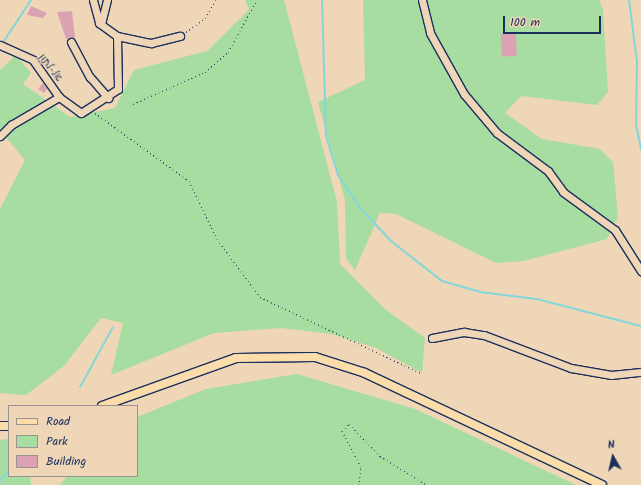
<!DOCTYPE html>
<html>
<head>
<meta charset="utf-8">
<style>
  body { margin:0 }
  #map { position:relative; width:641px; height:485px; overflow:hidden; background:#eed6b6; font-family:Kalam,"Playpen Sans Hebrew",sans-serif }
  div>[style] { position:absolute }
  .green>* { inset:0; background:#a7dda0 }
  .stream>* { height:2px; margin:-1px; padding:0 1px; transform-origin:1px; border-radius:1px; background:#85d6db }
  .building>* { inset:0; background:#daa2b2; transform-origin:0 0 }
  .path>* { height:1px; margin-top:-0.5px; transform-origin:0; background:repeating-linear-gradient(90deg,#1b2f5e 0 1px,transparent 0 4px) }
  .roads { filter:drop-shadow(1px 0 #1b2f5e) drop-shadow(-1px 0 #1b2f5e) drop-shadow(0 1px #1b2f5e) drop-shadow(0 -1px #1b2f5e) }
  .minor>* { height:7px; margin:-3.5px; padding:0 3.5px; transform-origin:3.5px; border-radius:3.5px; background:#eed6b6 }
  .major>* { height:8px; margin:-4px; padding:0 4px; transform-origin:4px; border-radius:4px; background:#faddab }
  span { translate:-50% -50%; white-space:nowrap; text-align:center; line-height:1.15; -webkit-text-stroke:3px #eed6b6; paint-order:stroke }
  .street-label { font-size:10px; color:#1b2f5e }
  .legend { position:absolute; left:8px; top:405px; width:130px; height:72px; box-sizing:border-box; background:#eed6b6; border:1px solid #9a9393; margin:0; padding:5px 7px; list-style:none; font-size:12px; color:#1b2f5e }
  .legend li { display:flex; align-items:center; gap:8px; height:20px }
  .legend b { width:20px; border:1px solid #9a9393 }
  .north { position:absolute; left:593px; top:437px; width:40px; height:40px; -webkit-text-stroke:3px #eed6b6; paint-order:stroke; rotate:352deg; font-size:11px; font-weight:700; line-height:16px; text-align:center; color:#1b2f5e }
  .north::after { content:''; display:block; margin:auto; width:14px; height:18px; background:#1b2f5e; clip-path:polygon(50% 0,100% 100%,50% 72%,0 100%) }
  .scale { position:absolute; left:503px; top:16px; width:98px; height:18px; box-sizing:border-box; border:2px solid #1b2f5e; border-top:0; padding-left:5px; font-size:12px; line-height:14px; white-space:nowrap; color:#1b2f5e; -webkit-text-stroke:3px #eed6b6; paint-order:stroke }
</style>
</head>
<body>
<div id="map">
  <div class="green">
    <i style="clip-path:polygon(245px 0,284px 0,337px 202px,340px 264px,386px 310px,425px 338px,422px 373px,376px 348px,332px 334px,281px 328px,214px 333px,111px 375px,123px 323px,101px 318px,64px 366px,26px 395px,0 393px,0 209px,25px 160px,0 130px,0 70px,16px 55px,31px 73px,23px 84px,70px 117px,115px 108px,134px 70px,207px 51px,249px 10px)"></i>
    <i style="clip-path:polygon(363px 0,599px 0,603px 10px,608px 92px,597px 105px,521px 96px,505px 113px,542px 139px,600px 149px,613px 162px,618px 217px,607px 239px,524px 261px,496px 263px,396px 214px,380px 213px,355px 270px,346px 258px,345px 200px,318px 102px,365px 80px)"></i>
    <i style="clip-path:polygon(297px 374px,415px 409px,576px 485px,60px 485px,67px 476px,137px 476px,137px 417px,206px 389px)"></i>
    <i style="clip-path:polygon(9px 439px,9px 476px,30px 476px,31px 485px,0 485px,0 440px)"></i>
  </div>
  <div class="stream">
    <i style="left:322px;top:0;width:136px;rotate:88.3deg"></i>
    <i style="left:326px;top:136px;width:41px;rotate:72.9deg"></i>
    <i style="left:338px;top:175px;width:40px;rotate:56deg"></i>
    <i style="left:360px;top:208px;width:45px;rotate:46.8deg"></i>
    <i style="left:391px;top:241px;width:65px;rotate:38.1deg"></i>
    <i style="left:442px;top:281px;width:40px;rotate:16deg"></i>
    <i style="left:480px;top:292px;width:57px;rotate:7deg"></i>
    <i style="left:537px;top:299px;width:107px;rotate:14.6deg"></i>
    <i style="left:629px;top:0;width:63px;rotate:82.6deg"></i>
    <i style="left:637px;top:62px;width:63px;rotate:90.9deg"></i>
    <i style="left:636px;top:125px;width:25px;rotate:78deg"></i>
    <i style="left:2px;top:44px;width:53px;rotate:-56.6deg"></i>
    <i style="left:80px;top:387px;width:68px;rotate:-61.2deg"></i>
    <i style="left:0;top:481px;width:13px;rotate:-48deg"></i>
  </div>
  <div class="building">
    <i style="clip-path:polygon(31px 6px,47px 13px,43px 18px,27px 15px)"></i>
    <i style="clip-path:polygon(72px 11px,75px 38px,66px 39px,57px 12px)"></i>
    <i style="left:516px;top:33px;width:23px;height:15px;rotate:88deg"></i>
    <i style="clip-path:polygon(43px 83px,47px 89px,44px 93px,38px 89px)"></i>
  </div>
  <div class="path">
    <i style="left:186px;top:32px;width:24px;rotate:-36deg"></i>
    <i style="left:205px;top:18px;width:21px;rotate:-59deg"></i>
    <i style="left:133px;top:104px;width:79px;rotate:-24deg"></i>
    <i style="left:205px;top:72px;width:30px;rotate:-41deg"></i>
    <i style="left:228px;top:52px;width:60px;rotate:-60.9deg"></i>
    <i style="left:95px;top:113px;width:116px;rotate:35.9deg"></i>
    <i style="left:189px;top:181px;width:64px;rotate:64.2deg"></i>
    <i style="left:217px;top:239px;width:72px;rotate:53.4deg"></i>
    <i style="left:260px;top:297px;width:180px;rotate:25.3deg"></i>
    <i style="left:359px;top:485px;width:18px;rotate:-84deg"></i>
    <i style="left:361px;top:467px;width:41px;rotate:-117.8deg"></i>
    <i style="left:342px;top:431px;width:10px;rotate:-45deg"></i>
    <i style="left:349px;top:424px;width:45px;rotate:45.9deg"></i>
    <i style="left:380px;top:456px;width:55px;rotate:31.7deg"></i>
  </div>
  <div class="roads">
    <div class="minor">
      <i style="left:93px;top:0;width:24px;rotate:75deg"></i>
      <i style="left:99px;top:23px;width:22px;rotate:36deg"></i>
      <i style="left:117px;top:36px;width:35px;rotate:12deg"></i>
      <i style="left:151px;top:43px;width:30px;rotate:-14deg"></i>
      <i style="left:422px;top:0;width:34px;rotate:76deg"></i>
      <i style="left:430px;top:33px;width:70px;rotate:60.9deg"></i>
      <i style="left:464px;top:94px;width:51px;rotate:49.8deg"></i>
      <i style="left:497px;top:133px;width:64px;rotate:36.7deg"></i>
      <i style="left:548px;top:171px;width:26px;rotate:54deg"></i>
      <i style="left:563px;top:192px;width:64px;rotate:36.2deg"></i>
      <i style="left:615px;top:230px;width:49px;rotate:57.6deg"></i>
      <i style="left:101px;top:24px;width:25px;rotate:-76deg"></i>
      <i style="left:71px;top:42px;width:40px;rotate:62deg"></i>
      <i style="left:90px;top:77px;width:28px;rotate:49deg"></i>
      <i style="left:0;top:45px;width:36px;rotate:24deg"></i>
      <i style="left:33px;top:60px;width:45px;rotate:54.9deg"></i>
      <i style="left:59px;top:97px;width:27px;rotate:36deg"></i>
      <i style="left:81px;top:113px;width:44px;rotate:-33deg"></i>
      <i style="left:118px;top:89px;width:53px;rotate:-91.1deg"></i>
      <i style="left:0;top:136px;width:16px;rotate:-45deg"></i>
      <i style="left:11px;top:125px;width:56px;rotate:-30.3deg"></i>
      <i style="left:432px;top:338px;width:33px;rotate:-11deg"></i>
      <i style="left:464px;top:332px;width:20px;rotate:9deg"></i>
      <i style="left:484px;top:335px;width:93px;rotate:20.8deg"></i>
      <i style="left:571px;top:368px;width:41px;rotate:9.9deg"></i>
      <i style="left:611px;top:375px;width:30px;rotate:-6deg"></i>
    </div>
    <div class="major">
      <i style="left:102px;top:406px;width:142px;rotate:-19.7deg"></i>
      <i style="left:236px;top:358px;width:79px;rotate:-0.7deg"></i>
      <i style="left:315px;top:357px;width:52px;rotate:17.7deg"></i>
      <i style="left:365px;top:373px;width:262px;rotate:25.3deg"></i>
      <i style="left:0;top:426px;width:9px"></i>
    </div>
  </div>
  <div class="street-label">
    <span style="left:50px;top:68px;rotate:53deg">אל-לתון</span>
  </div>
  <ul class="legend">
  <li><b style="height:5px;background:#faddab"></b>Road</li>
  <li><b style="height:11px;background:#a7dda0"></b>Park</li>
  <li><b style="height:11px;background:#daa2b2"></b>Building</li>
  </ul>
  <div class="north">N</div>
  <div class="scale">100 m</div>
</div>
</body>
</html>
